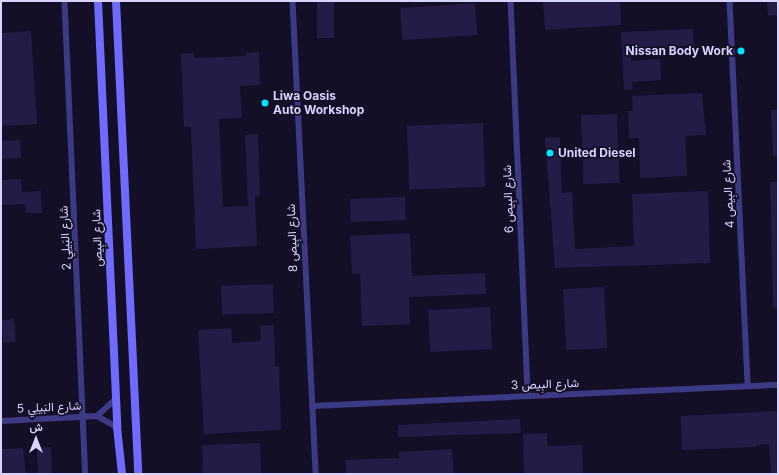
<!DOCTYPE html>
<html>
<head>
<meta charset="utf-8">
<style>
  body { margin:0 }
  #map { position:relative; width:779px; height:475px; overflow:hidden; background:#130f26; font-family:Inter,Vazirmatn,sans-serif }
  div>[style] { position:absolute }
  .building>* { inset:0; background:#241b47; transform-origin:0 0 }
  .street>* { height:5.5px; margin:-2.75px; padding:0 2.75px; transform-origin:2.75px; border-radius:2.75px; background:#3d3a85 }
  .secondary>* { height:8px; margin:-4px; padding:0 4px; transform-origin:4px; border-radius:4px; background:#6f6bff }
  .dots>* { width:11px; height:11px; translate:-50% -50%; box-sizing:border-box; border:2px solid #130f26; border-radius:50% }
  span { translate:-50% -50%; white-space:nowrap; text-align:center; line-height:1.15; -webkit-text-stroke:3.5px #130f26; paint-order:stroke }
  .poi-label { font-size:12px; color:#d9d4ff; font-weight:700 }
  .right { translate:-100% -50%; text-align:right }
  .left { translate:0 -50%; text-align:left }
  .street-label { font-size:12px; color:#d9d4ff }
  .frame { position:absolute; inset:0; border:2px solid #d9d4ff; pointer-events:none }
  .north { position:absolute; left:16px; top:419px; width:40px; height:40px; -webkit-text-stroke:3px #130f26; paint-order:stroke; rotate:0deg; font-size:11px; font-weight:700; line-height:16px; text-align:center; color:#d9d4ff }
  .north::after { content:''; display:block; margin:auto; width:14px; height:18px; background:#d9d4ff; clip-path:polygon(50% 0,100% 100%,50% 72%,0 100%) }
</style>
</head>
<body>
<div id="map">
  <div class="building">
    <i style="left:317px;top:1px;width:17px;height:37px"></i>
    <i style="clip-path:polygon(543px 1px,620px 1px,621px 25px,545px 30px)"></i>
    <i style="clip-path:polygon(767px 1px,778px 1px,778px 15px,768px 16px)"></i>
    <i style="left:475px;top:3px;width:32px;height:75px;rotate:86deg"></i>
    <i style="clip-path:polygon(693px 29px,694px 46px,631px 48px,631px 61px,660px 59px,661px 80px,632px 82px,633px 89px,624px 90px,621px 32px)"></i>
    <i style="clip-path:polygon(31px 31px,37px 124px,1px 126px,1px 33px)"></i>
    <i style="clip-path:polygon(259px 52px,260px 85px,240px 86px,242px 118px,219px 119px,223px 207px,248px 206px,245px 135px,258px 134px,260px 196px,255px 197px,257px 246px,196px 249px,191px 127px,184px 127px,181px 54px,194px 53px,194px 58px,246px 56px,246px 53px)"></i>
    <i style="clip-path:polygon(702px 93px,706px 135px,685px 136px,687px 176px,640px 178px,639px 138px,629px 138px,628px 111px,633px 111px,632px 96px)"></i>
    <i style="clip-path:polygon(771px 110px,778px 110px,778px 156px,773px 156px)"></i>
    <i style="left:617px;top:114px;width:69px;height:36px;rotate:88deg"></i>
    <i style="left:483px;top:123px;width:64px;height:76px;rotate:88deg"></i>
    <i style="clip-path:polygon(560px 137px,562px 193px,572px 192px,575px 249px,634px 246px,632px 194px,708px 191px,710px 263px,555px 268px,545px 138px)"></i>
    <i style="left:20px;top:140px;width:18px;height:19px;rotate:87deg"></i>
    <i style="clip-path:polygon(21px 179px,22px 192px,41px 191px,42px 213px,26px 213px,25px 204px,1px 205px,1px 180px)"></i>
    <i style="clip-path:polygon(770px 182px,778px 182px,778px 308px,773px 308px)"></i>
    <i style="left:405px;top:197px;width:23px;height:55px;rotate:88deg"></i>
    <i style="clip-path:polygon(410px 233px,412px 276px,485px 273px,486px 294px,409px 297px,410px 324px,362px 326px,360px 273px,352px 274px,350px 236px)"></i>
    <i style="left:273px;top:284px;width:29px;height:52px;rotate:88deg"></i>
    <i style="left:604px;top:287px;width:61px;height:41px;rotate:87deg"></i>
    <i style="left:490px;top:307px;width:42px;height:62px;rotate:87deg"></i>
    <i style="left:14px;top:319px;width:23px;height:13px;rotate:85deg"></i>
    <i style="clip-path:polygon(274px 325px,275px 367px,279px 366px,281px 430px,204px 434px,198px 330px,231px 328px,232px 343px,261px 341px,260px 326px)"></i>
    <i style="clip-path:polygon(778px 411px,778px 474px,771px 474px,769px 444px,756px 445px,756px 447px,682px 450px,681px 416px)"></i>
    <i style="clip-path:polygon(520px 419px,521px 433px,398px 437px,398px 425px)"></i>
    <i style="clip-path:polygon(547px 433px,547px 446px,582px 445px,583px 474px,524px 474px,523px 434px)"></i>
    <i style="left:260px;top:443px;width:31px;height:58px;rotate:88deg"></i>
    <i style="left:51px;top:447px;width:27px;height:14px;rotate:88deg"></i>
    <i style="clip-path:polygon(23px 448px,26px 474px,1px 474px,1px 449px)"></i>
    <i style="clip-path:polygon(452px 449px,454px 474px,346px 474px,346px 460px,399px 458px,399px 452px)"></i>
  </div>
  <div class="street">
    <i style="left:65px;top:1px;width:473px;rotate:87.5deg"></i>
    <i style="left:293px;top:1px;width:474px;rotate:87.2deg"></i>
    <i style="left:511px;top:1px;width:394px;rotate:87.5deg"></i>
    <i style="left:730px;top:1px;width:385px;rotate:87.3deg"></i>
    <i style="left:312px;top:406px;width:466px;rotate:-2.6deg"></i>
    <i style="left:97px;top:416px;width:25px;rotate:-42deg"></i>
    <i style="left:1px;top:421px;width:96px;rotate:-3deg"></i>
    <i style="left:97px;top:416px;width:23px;rotate:29deg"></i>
  </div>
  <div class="secondary">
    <i style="left:98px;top:1px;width:426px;rotate:87.4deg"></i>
    <i style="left:117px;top:427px;width:47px;rotate:83.9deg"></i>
    <i style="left:116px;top:1px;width:474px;rotate:87.3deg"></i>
  </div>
  <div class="dots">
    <i style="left:741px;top:51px;background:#00e5ff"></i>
    <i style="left:265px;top:103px;background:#00e5ff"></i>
    <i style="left:550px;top:153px;background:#00e5ff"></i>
  </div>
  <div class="poi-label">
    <span class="right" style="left:733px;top:51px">Nissan Body Work</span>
    <span class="left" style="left:273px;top:103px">Liwa Oasis<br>Auto Workshop</span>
    <span class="left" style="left:558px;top:153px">United Diesel</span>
  </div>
  <div class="street-label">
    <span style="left:728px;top:194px;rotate:-93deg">شارع البِيص 4</span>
    <span style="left:508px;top:199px;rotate:-92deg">شارع البِيص 6</span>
    <span style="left:65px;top:238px;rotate:-93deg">شارع البَيلِي 2</span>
    <span style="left:97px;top:238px;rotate:-92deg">شارع البِيص</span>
    <span style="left:292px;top:238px;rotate:-92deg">شارع البِيص 8</span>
    <span style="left:545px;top:384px;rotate:-2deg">شارع البِيص 3</span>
    <span style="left:49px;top:407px;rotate:-3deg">شارع البَيلِي 5</span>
  </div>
  <div class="frame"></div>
  <div class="north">ش</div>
</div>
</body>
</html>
